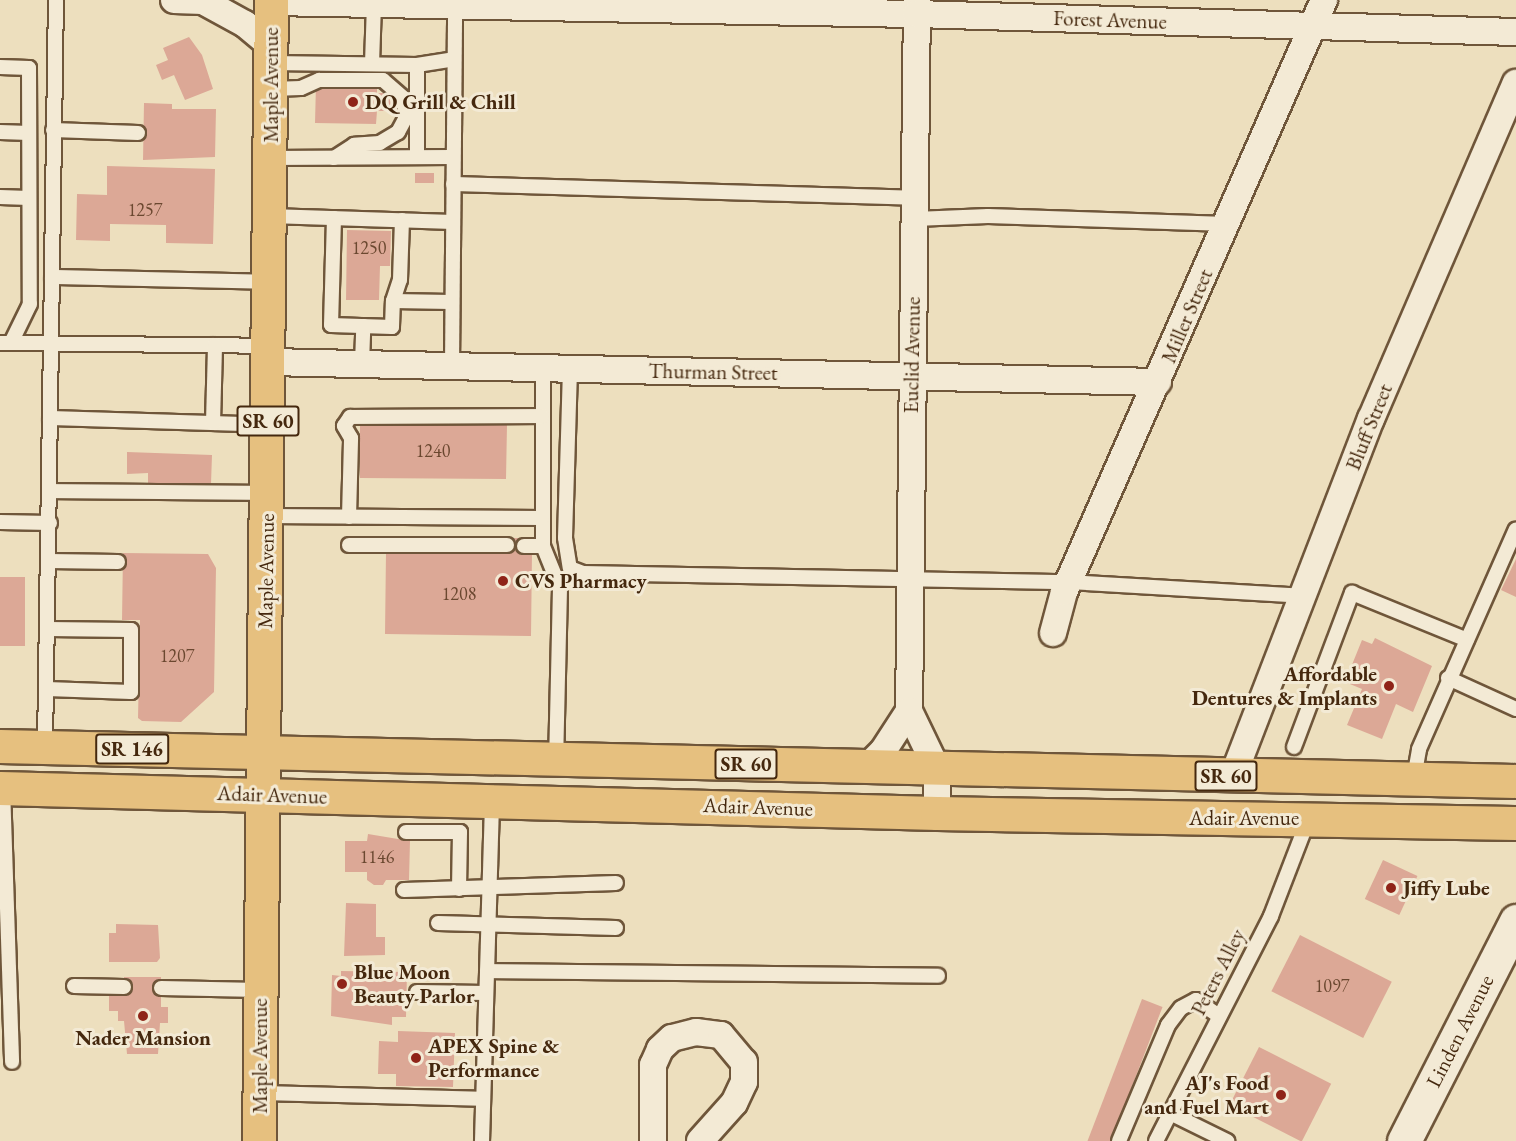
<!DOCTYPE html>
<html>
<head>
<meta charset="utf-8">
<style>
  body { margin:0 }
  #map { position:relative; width:1516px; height:1141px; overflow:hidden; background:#eddfbe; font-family:"EB Garamond",serif }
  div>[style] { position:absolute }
  .building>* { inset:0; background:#dca896; transform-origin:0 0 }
  .roads { filter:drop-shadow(2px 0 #6f563a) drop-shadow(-2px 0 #6f563a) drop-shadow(0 2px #6f563a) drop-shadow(0 -2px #6f563a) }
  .service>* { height:14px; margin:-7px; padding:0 7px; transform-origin:7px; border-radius:7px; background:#f3ead5 }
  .minor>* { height:26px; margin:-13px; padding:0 13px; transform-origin:13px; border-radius:13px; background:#f3ead5 }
  .secondary>* { height:33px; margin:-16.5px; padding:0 16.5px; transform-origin:16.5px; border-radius:16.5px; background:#f3ead5 }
  .primary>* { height:33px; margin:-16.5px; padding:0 16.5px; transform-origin:16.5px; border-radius:16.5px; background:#e6c07f }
  .dots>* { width:16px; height:16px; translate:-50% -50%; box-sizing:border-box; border:3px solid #f3ead5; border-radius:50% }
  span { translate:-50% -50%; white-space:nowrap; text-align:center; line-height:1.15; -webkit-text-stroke:6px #f3ead5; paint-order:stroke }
  .number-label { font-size:18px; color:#6b4830 }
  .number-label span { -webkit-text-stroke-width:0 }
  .shield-label span { padding:2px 4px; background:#f3ead5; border:2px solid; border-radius:4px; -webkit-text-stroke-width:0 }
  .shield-label { font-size:20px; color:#45280e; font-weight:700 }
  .street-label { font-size:21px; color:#45280e }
  .poi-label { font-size:21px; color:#45280e; font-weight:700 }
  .left { translate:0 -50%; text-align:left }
  .right { translate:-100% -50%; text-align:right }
</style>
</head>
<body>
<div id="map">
  <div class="building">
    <i style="clip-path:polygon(189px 37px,202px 55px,213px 89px,185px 100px,174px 75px,162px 80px,156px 65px,168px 60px,163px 48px)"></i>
    <i style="clip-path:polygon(316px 84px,377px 85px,377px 93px,391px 93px,391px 111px,377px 111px,376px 124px,315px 123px)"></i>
    <i style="clip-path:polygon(144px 103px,172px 104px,172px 109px,216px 109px,215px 157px,143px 160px)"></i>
    <i style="clip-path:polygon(107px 166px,215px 169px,213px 244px,166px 243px,166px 225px,110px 224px,110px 241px,76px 240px,77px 194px,107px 195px)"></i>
    <i style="left:415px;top:173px;width:19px;height:10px"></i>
    <i style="clip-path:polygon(347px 230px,391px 231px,390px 266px,380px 266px,379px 300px,346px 300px)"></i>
    <i style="clip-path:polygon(448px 416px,470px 416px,469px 425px,507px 425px,506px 479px,360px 478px,360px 423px,447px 424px)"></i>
    <i style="clip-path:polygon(127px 452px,212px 455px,211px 484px,148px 485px,148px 473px,127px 474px)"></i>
    <i style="clip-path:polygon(507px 538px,524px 538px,524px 552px,532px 552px,531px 636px,385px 634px,386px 552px,507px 553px)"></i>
    <i style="clip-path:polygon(123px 553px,208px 554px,216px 568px,214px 692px,181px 722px,142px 721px,138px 718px,140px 620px,122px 620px)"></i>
    <i style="clip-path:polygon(1516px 559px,1516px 597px,1501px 590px)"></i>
    <i style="left:0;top:577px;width:25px;height:69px"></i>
    <i style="clip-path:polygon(1375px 638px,1432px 666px,1413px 712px,1396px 704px,1382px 739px,1347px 725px,1362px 689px,1345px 682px,1362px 640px,1372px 644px)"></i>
    <i style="clip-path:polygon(368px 834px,410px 841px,409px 880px,386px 880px,383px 885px,374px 885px,367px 880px,367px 872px,345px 872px,345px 841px,367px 841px)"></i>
    <i style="left:1383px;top:860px;width:38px;height:43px;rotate:25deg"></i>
    <i style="clip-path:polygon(346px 903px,376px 904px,376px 937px,385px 937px,385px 955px,344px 956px)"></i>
    <i style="clip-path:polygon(116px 924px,158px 925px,160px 958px,157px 962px,109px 962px,109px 933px,116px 933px)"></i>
    <i style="left:1300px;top:935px;width:103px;height:63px;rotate:27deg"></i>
    <i style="clip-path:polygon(341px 971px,407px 972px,406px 1017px,392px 1017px,392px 1025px,331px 1016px,332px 975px,341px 976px)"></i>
    <i style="clip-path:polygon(124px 977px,161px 977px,161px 1007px,168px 1007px,168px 1023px,160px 1023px,158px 1054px,127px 1054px,124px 1021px,118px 1021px,118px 1011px,109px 1011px,109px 991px,124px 991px)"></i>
    <i style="left:1142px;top:999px;width:22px;height:154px;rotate:21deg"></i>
    <i style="clip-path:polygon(398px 1031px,455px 1033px,453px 1087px,396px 1086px,396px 1074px,378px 1074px,379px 1041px,398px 1042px)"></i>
    <i style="left:1259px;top:1047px;width:81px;height:65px;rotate:27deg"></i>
  </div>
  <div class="roads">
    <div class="service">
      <i style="left:271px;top:63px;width:146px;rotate:0.8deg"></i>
      <i style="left:417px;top:65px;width:37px;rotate:-9deg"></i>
      <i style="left:372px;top:64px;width:61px;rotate:-88.1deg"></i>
      <i style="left:0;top:67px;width:29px;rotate:2deg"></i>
      <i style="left:29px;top:68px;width:236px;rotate:89.8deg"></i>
      <i style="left:30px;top:304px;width:43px;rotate:116deg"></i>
      <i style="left:271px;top:89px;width:30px;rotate:-2deg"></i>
      <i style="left:301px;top:88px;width:20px;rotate:-24deg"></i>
      <i style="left:319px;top:80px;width:64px"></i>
      <i style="left:383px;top:80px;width:29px;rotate:41deg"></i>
      <i style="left:405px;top:99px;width:20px;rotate:90deg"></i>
      <i style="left:405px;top:119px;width:15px;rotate:118deg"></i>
      <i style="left:398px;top:132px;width:21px;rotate:149deg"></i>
      <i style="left:380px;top:143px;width:26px;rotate:176deg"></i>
      <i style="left:354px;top:145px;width:24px;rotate:147deg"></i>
      <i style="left:53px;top:130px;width:85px;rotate:2deg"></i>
      <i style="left:0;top:132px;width:29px;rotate:2deg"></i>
      <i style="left:417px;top:157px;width:92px;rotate:-90deg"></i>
      <i style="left:270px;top:158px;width:182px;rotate:-0.3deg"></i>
      <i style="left:453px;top:184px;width:462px;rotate:1.7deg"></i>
      <i style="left:0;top:197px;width:29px;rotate:2deg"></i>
      <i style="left:270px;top:216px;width:183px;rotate:1.9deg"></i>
      <i style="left:334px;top:218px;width:107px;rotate:91.6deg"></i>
      <i style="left:331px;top:325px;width:61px;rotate:1.9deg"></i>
      <i style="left:392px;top:327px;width:26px;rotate:-88deg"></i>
      <i style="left:393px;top:301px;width:22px;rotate:-72deg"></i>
      <i style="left:400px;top:280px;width:60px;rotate:-88.1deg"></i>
      <i style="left:915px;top:219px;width:73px;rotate:-2.4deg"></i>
      <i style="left:988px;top:216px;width:239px;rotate:1.9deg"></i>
      <i style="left:52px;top:277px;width:217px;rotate:1.3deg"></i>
      <i style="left:393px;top:301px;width:58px;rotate:1deg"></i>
      <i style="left:0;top:343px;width:268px;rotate:0.6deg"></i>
      <i style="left:362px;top:364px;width:38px;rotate:-88deg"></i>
      <i style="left:452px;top:366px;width:364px;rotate:-89.5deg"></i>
      <i style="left:543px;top:368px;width:178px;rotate:90deg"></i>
      <i style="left:543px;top:546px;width:45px;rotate:68deg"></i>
      <i style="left:560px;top:588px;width:172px;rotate:91.3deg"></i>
      <i style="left:570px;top:369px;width:169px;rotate:91.7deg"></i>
      <i style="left:565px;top:538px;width:30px;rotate:81deg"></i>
      <i style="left:570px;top:568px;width:14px;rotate:21deg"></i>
      <i style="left:583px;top:573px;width:486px;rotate:1.1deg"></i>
      <i style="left:1069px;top:582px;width:233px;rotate:3.4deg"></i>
      <i style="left:50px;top:418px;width:218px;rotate:1.8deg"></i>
      <i style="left:213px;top:423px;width:78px;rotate:-88.5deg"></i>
      <i style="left:50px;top:491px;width:217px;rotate:0.5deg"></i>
      <i style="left:267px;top:516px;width:275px;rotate:0.4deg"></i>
      <i style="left:349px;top:517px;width:79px;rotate:-88.5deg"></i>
      <i style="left:351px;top:438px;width:14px;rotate:-120deg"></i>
      <i style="left:344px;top:426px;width:11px;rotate:-56deg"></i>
      <i style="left:350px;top:417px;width:192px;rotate:-0.3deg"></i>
      <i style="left:0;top:522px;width:50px;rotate:1.1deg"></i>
      <i style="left:349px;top:545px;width:158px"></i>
      <i style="left:524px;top:546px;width:19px"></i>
      <i style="left:49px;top:561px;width:69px;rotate:0.8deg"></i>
      <i style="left:1448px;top:678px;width:75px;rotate:24.5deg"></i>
      <i style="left:47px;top:689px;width:84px;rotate:2deg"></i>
      <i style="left:131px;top:692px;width:62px;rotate:-90deg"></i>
      <i style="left:131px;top:630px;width:83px;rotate:-179.3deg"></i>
      <i style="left:45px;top:747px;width:747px;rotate:-89.16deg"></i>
      <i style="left:1294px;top:747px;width:165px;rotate:-69.4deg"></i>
      <i style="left:1352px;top:593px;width:124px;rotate:22.2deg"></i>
      <i style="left:1414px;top:778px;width:29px;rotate:-80deg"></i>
      <i style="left:1419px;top:749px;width:240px;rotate:-66.2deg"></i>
      <i style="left:3px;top:788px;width:274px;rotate:88.1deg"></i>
      <i style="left:406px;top:832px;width:54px"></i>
      <i style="left:460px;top:832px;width:57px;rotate:91deg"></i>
      <i style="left:404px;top:890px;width:212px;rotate:-1.9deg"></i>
      <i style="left:438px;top:923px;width:178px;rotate:1.6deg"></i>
      <i style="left:487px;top:971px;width:451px;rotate:0.6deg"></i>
      <i style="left:74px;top:986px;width:50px;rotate:1.1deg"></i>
      <i style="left:161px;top:988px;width:99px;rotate:1.2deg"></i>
      <i style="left:417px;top:992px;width:69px;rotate:0.8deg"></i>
      <i style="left:260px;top:1093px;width:223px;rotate:1.5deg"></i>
      <i style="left:1170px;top:1113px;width:64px;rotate:26.2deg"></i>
      <i style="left:482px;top:1141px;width:340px;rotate:-88.3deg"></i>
      <i style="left:1119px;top:1141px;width:126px;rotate:-67.1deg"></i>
      <i style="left:1168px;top:1025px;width:21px;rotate:-53deg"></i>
      <i style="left:1181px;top:1008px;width:17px;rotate:-28deg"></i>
      <i style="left:1196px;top:1000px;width:28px;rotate:35deg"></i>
      <i style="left:1156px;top:1141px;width:253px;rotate:-62.9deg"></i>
      <i style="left:1271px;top:916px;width:103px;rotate:-68.9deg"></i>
    </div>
    <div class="minor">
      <i style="left:174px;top:0;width:29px;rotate:2deg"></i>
      <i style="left:203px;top:1px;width:48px;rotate:28.7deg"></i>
      <i style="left:245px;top:24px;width:34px;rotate:40deg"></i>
      <i style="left:917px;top:0;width:711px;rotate:90.64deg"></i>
      <i style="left:909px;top:711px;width:64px;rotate:64.2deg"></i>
      <i style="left:937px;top:769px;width:44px;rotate:90deg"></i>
      <i style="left:271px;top:2px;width:645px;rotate:1.07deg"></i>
      <i style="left:916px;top:14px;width:600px;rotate:1.72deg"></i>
      <i style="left:269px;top:362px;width:889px;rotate:1.29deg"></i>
      <i style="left:1053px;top:633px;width:42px;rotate:-75deg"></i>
      <i style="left:1064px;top:592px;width:647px;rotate:-66.29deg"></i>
      <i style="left:867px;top:767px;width:23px;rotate:-45deg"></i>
      <i style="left:883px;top:751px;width:48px;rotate:-57deg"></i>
      <i style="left:1233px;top:776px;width:383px;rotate:-68.9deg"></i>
      <i style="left:1371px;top:419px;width:366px;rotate:-66.7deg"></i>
      <i style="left:653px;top:1141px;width:76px;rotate:-90deg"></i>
      <i style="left:653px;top:1065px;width:17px;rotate:-66deg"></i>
      <i style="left:660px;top:1049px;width:16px;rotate:-43deg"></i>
      <i style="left:672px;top:1038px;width:25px;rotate:-14deg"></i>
      <i style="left:696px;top:1032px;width:25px;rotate:7deg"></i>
      <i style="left:721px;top:1035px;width:35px;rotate:50deg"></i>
      <i style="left:744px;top:1062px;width:20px;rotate:90deg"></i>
      <i style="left:744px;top:1082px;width:23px;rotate:115deg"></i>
      <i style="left:734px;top:1103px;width:51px;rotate:131.8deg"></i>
    </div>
    <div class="secondary">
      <i style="left:1404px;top:1141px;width:247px;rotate:-63deg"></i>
    </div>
    <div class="primary">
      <i style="left:0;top:746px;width:1516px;rotate:1.32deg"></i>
      <i style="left:0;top:788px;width:937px;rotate:1.53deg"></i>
      <i style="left:937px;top:813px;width:579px;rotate:0.99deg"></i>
      <i style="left:259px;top:1141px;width:1141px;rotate:-89.4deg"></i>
    </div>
  </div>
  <div class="dots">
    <i style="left:353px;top:102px;background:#8f2418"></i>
    <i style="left:503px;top:581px;background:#8f2418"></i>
    <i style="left:1389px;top:686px;background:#8f2418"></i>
    <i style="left:1391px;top:888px;background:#8f2418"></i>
    <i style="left:342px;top:984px;background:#8f2418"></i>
    <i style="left:143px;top:1016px;background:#8f2418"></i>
    <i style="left:416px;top:1058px;background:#8f2418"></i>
    <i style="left:1281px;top:1095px;background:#8f2418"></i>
  </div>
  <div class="number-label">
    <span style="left:145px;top:210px">1257</span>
    <span style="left:369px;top:248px">1250</span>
    <span style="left:433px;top:451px">1240</span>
    <span style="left:459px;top:594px">1208</span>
    <span style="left:177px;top:656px">1207</span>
    <span style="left:377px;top:857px">1146</span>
    <span style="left:1332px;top:986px">1097</span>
  </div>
  <div class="shield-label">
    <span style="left:268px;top:421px">SR 60</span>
    <span style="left:132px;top:749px">SR 146</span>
    <span style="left:746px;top:764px">SR 60</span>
    <span style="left:1226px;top:776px">SR 60</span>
  </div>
  <div class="street-label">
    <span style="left:1110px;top:20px;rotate:2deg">Forest Avenue</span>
    <span style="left:271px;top:85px;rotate:-90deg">Maple Avenue</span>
    <span style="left:1187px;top:316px;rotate:-67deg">Miller Street</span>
    <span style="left:912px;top:355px;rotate:-89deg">Euclid Avenue</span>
    <span style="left:713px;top:372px;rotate:1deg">Thurman Street</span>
    <span style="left:1369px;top:427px;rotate:-68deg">Bluff Street</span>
    <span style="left:266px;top:571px;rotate:-89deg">Maple Avenue</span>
    <span style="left:272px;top:795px;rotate:2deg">Adair Avenue</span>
    <span style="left:758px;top:807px;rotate:2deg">Adair Avenue</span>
    <span style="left:1244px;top:818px">Adair Avenue</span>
    <span style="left:1218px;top:972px;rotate:-63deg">Peters Alley</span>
    <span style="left:1460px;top:1031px;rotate:-63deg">Linden Avenue</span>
    <span style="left:260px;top:1056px;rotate:-90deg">Maple Avenue</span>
  </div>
  <div class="poi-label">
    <span class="left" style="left:365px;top:102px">DQ Grill &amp; Chill</span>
    <span class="left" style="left:515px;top:581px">CVS Pharmacy</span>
    <span class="right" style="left:1377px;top:686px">Affordable<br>Dentures &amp; Implants</span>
    <span class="left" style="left:1403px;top:888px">Jiffy Lube</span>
    <span class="left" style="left:354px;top:984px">Blue Moon<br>Beauty Parlor</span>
    <span style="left:143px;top:1038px">Nader Mansion</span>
    <span class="left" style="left:428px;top:1058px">APEX Spine &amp;<br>Performance</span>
    <span class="right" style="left:1269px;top:1095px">AJ's Food<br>and Fuel Mart</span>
  </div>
</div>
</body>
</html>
